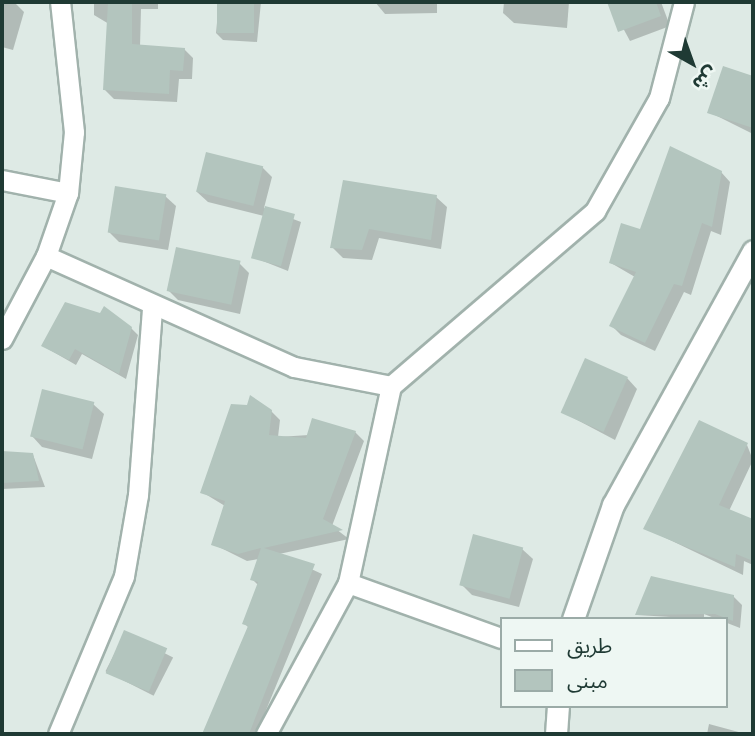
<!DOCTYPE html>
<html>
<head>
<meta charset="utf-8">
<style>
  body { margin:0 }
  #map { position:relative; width:755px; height:736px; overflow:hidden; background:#deeae5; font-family:"Asap Condensed","Noto Sans Arabic",sans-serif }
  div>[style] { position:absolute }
  .shadow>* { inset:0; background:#0003; transform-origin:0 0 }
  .building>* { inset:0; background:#b3c5be; transform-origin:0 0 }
  .roads { filter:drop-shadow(2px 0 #a1b2ac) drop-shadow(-2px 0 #a1b2ac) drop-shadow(0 2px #a1b2ac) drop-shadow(0 -2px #a1b2ac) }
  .minor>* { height:19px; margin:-9.5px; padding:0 9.5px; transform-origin:9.5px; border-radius:9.5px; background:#fff }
  .tertiary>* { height:21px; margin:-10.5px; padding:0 10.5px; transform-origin:10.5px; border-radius:10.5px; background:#fff }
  span { translate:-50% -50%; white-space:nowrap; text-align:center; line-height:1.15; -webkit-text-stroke:5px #eef7f3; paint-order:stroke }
  .frame { position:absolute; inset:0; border:4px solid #1f3a34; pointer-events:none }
  .legend { position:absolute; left:500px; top:617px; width:228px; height:91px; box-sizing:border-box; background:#eef7f3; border:2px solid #9baba7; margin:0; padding:9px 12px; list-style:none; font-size:21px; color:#1f3a34 }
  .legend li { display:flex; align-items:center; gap:14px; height:35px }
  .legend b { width:35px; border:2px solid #9baba7 }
  .north { position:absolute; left:657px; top:28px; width:70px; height:70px; -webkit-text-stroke:5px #eef7f3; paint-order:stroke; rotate:140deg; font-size:19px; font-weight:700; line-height:28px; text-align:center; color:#1f3a34 }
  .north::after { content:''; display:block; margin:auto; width:24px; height:32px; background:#1f3a34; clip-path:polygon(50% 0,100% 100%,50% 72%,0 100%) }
</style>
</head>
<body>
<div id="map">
  <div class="shadow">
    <i style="clip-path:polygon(2px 2px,14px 2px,24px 12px,13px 50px,2px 47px)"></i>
    <i style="clip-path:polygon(94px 2px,158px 2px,158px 9px,141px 9px,140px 47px,184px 49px,193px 58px,192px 79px,179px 79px,177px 102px,114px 99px,105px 90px,109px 24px,94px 15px)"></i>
    <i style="clip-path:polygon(219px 2px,261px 2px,257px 42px,223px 40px,216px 33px)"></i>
    <i style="clip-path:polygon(375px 2px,437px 2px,437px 13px,385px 14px)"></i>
    <i style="clip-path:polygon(504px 2px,569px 2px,567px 28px,514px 23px,503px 13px)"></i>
    <i style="clip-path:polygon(609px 2px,661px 2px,670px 26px,630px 41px)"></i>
    <i style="clip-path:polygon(724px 68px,753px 78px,753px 134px,709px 112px)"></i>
    <i style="clip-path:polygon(262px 167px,272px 177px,264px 208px,301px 222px,288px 271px,253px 257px,264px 216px,208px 202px,197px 192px)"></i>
    <i style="clip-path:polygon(721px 172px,730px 182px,721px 235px,711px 231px,691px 295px,684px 292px,655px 351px,621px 335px,611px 325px,635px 277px,611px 263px)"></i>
    <i style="clip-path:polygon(344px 182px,436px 197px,447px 207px,441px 249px,379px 238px,372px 260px,343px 258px,332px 247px)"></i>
    <i style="clip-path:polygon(165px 196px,176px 206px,168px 250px,119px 242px,109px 232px)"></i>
    <i style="clip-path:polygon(239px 263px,249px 273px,240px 314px,178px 300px,168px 290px)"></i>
    <i style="clip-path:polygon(131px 328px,138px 335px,126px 379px,82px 354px,76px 365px,43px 346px)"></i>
    <i style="clip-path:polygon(627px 378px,637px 389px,615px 440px,564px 413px)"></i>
    <i style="clip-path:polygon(93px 404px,104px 414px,92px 459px,42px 447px,32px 436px)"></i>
    <i style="clip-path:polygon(271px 411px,280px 420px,278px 437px,355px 432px,364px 441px,332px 526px,349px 539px,279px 554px,322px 574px,264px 715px,269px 720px,262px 734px,205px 734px,249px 628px,244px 623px,258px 585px,252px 579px,259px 559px,247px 561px,213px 544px,225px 506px,202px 492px)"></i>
    <i style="clip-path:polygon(747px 445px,753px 460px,729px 511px,753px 521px,753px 565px,744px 561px,743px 575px,645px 528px)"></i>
    <i style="clip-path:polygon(2px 452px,33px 455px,45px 487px,2px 489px)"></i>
    <i style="clip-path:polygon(522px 549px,533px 559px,519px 607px,472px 595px,461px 584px)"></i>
    <i style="clip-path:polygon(733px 596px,742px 605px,740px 628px,704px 614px,704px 619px,637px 615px)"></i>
    <i style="left:125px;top:633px;width:54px;height:43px;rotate:27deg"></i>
    <i style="clip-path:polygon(709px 724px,746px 734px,707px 734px)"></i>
  </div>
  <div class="building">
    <i style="clip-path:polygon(108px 2px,132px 2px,132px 44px,185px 48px,183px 71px,170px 70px,169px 94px,103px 90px)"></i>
    <i style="left:217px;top:2px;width:37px;height:31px"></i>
    <i style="clip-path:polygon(607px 2px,656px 2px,661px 16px,618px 32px)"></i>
    <i style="clip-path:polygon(723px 66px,753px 76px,753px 128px,707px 113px)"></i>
    <i style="clip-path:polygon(670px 146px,722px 171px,712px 227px,702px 223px,682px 286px,674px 284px,645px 343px,609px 326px,636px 272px,609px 263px,621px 223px,640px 229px)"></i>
    <i style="left:206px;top:152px;width:59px;height:41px;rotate:14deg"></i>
    <i style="clip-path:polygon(343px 180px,437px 195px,431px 240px,369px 229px,362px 250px,330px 248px)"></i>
    <i style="left:115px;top:186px;width:52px;height:47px;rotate:9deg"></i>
    <i style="left:265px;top:206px;width:31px;height:54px;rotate:15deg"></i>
    <i style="left:176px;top:247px;width:66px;height:45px;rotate:12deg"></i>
    <i style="clip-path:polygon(65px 302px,100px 313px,104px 306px,132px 327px,119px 374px,75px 349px,69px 360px,41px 346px)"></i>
    <i style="left:585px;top:358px;width:47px;height:60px;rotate:24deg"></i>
    <i style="left:42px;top:389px;width:54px;height:49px;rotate:14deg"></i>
    <i style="clip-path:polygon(250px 395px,272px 410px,269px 435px,306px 438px,312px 418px,356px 431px,323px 519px,343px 530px,264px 548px,315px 564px,249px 734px,202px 734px,248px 626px,242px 624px,258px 582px,250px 580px,261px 548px,238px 554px,211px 545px,225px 501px,200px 493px,231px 404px,247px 405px)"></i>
    <i style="clip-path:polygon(699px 420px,748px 443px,719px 505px,753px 519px,753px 561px,736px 554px,735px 567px,643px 529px)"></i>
    <i style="clip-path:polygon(2px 451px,33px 453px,39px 481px,2px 483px)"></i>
    <i style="left:473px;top:534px;width:52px;height:53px;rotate:15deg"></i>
    <i style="clip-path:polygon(651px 576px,734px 595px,733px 621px,715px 614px,635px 615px)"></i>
    <i style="left:124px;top:630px;width:47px;height:47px;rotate:23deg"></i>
  </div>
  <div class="roads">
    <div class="minor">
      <i style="left:2px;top:180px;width:67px;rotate:11.1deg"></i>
      <i style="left:46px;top:256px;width:272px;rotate:24.1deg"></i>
      <i style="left:294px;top:367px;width:99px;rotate:11.1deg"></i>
      <i style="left:391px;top:386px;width:269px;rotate:-40.6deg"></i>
      <i style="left:595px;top:211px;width:130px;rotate:-60.5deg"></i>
      <i style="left:659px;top:98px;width:99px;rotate:-75.4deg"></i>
      <i style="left:2px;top:339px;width:94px;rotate:-62.1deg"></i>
      <i style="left:46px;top:256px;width:67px;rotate:-70.8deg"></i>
      <i style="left:68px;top:193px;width:61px;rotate:-84.4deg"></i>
      <i style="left:74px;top:132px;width:131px;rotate:-96.1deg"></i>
      <i style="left:348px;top:583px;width:202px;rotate:-77.7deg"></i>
      <i style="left:58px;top:734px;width:171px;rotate:-67.3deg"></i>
      <i style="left:124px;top:576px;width:82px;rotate:-80.2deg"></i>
      <i style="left:138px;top:495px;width:188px;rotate:-85.7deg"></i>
      <i style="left:266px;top:734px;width:172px;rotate:-61.5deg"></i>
      <i style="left:348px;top:583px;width:163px;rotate:19.8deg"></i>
    </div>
    <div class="tertiary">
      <i style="left:573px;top:619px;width:121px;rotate:-70.7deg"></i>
      <i style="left:613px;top:505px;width:290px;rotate:-61.1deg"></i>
      <i style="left:556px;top:734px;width:28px;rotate:-86deg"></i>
    </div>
  </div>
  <div class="frame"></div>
  <ul class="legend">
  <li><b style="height:9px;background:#fff"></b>طريق</li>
  <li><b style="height:19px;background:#b3c5be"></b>مبنى</li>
  </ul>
  <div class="north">ش</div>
</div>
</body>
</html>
